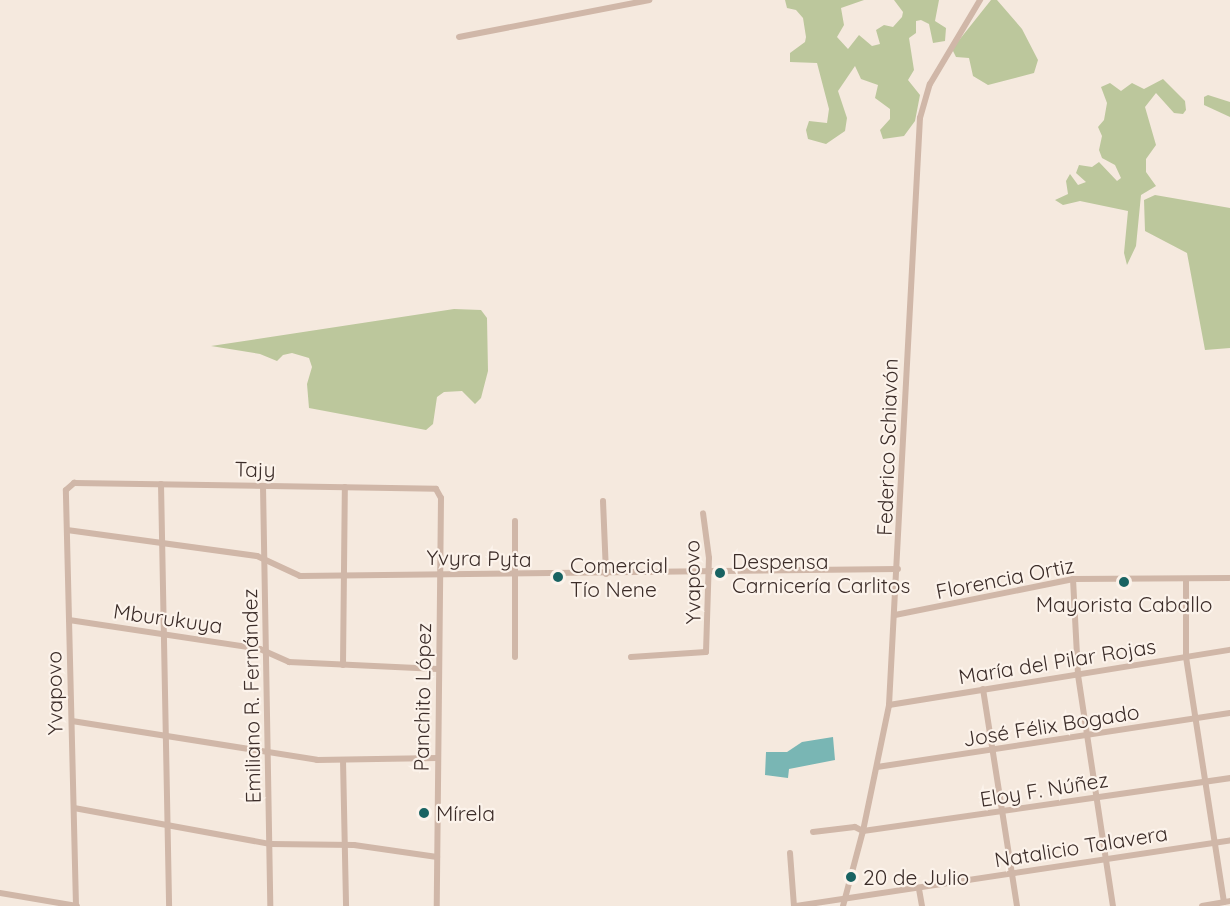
<!DOCTYPE html>
<html>
<head>
<meta charset="utf-8">
<style>
  body { margin:0 }
  #map { position:relative; width:1230px; height:906px; overflow:hidden; background:#f5e9de; font-family:Quicksand,sans-serif }
  div>[style] { position:absolute }
  .green>* { inset:0; background:#bcc79c }
  .water>* { inset:0; background:#79b6b4 }
  .street>* { height:6px; margin:-3px; padding:0 3px; transform-origin:3px; border-radius:3px; background:#d0b7a8 }
  .dots>* { width:16px; height:16px; translate:-50% -50%; box-sizing:border-box; border:3px solid #fcf3eb; border-radius:50% }
  span { translate:-50% -50%; white-space:nowrap; text-align:center; line-height:1.15; -webkit-text-stroke:4.5px #fcf3eb; paint-order:stroke }
  .street-label { font-size:21px; color:#3c2d29 }
  .poi-label { font-size:21px; color:#3c2d29 }
  .left { translate:0 -50%; text-align:left }
</style>
</head>
<body>
<div id="map">
  <div class="green">
    <i style="clip-path:polygon(785px 0,864px 0,841px 8px,844px 25px,837px 37px,848px 49px,859px 35px,872px 46px,880px 44px,876px 30px,884px 25px,893px 27px,902px 17px,903px 12px,894px 0,939px 0,935px 21px,946px 28px,945px 41px,933px 43px,929px 24px,921px 20px,916px 21px,916px 33px,909px 38px,914px 70px,908px 80px,920px 95px,915px 121px,904px 136px,883px 139px,880px 130px,890px 119px,890px 109px,875px 98px,878px 85px,861px 79px,855px 66px,838px 91px,847px 118px,845px 131px,826px 144px,808px 139px,806px 130px,809px 121px,827px 123px,829px 109px,817px 63px,790px 62px,790px 53px,805px 42px,806px 37px,803px 18px,796px 10px,787px 8px)"></i>
    <i style="clip-path:polygon(991px 0,997px 0,1022px 29px,1038px 60px,1034px 73px,988px 85px,973px 76px,969px 58px,956px 57px,952px 49px)"></i>
    <i style="clip-path:polygon(1163px 79px,1185px 101px,1186px 110px,1183px 114px,1174px 113px,1156px 93px,1145px 107px,1156px 145px,1146px 159px,1146px 172px,1156px 186px,1141px 195px,1136px 246px,1127px 265px,1124px 253px,1128px 211px,1080px 201px,1063px 205px,1055px 200px,1068px 194px,1066px 181px,1070px 174px,1078px 185px,1086px 182px,1076px 173px,1079px 165px,1092px 167px,1099px 162px,1117px 181px,1121px 178px,1115px 165px,1102px 158px,1099px 150px,1102px 136px,1098px 127px,1104px 120px,1107px 103px,1101px 87px,1110px 83px,1121px 91px,1132px 83px,1144px 89px)"></i>
    <i style="clip-path:polygon(1208px 95px,1230px 102px,1230px 117px,1204px 105px,1204px 97px)"></i>
    <i style="clip-path:polygon(1155px 195px,1230px 208px,1230px 348px,1205px 350px,1187px 253px,1145px 231px,1144px 200px)"></i>
    <i style="clip-path:polygon(454px 309px,481px 310px,487px 318px,488px 371px,481px 398px,475px 404px,462px 391px,444px 392px,437px 397px,433px 424px,426px 430px,309px 408px,307px 384px,312px 367px,309px 358px,292px 353px,283px 355px,277px 361px,260px 354px,211px 346px)"></i>
  </div>
  <div class="water">
    <i style="clip-path:polygon(833px 737px,835px 760px,789px 769px,788px 778px,765px 775px,766px 752px,787px 752px,802px 742px)"></i>
  </div>
  <div class="street">
    <i style="left:459px;top:37px;width:194px;rotate:-11deg"></i>
    <i style="left:161px;top:484px;width:422px;rotate:88.9deg"></i>
    <i style="left:263px;top:486px;width:420px;rotate:89deg"></i>
    <i style="left:603px;top:501px;width:73px;rotate:87.6deg"></i>
    <i style="left:67px;top:530px;width:192px;rotate:7.8deg"></i>
    <i style="left:257px;top:556px;width:47px;rotate:24.9deg"></i>
    <i style="left:300px;top:576px;width:598px;rotate:-0.67deg"></i>
    <i style="left:1073px;top:579px;width:96px;rotate:87deg"></i>
    <i style="left:1078px;top:675px;width:234px;rotate:81.4deg"></i>
    <i style="left:1186px;top:579px;width:78px;rotate:90deg"></i>
    <i style="left:1186px;top:657px;width:248px;rotate:81.2deg"></i>
    <i style="left:895px;top:615px;width:182px;rotate:-11.4deg"></i>
    <i style="left:1073px;top:579px;width:156px;rotate:-0.4deg"></i>
    <i style="left:69px;top:620px;width:193px;rotate:8.6deg"></i>
    <i style="left:260px;top:649px;width:32px;rotate:24deg"></i>
    <i style="left:289px;top:662px;width:149px;rotate:2.7deg"></i>
    <i style="left:515px;top:657px;width:136px;rotate:-90deg"></i>
    <i style="left:631px;top:657px;width:75px;rotate:-3.8deg"></i>
    <i style="left:706px;top:652px;width:94px;rotate:-88.2deg"></i>
    <i style="left:709px;top:558px;width:45px;rotate:-97.6deg"></i>
    <i style="left:343px;top:665px;width:178px;rotate:-89.4deg"></i>
    <i style="left:983px;top:689px;width:220px;rotate:81.1deg"></i>
    <i style="left:889px;top:705px;width:345px;rotate:-9.2deg"></i>
    <i style="left:72px;top:721px;width:248px;rotate:9deg"></i>
    <i style="left:317px;top:760px;width:120px;rotate:-1deg"></i>
    <i style="left:343px;top:760px;width:146px;rotate:88.8deg"></i>
    <i style="left:877px;top:767px;width:357px;rotate:-8.7deg"></i>
    <i style="left:74px;top:808px;width:200px;rotate:10.4deg"></i>
    <i style="left:271px;top:844px;width:83px;rotate:0.7deg"></i>
    <i style="left:354px;top:845px;width:84px;rotate:8.2deg"></i>
    <i style="left:813px;top:832px;width:42px;rotate:-6.8deg"></i>
    <i style="left:855px;top:827px;width:9px;rotate:27deg"></i>
    <i style="left:863px;top:831px;width:371px;rotate:-8.2deg"></i>
    <i style="left:790px;top:853px;width:53px;rotate:85.7deg"></i>
    <i style="left:919px;top:889px;width:17px;rotate:80deg"></i>
    <i style="left:0;top:893px;width:78px;rotate:9.6deg"></i>
    <i style="left:76px;top:906px;width:416px;rotate:-91.4deg"></i>
    <i style="left:66px;top:490px;width:11px;rotate:-41deg"></i>
    <i style="left:74px;top:483px;width:362px;rotate:0.9deg"></i>
    <i style="left:436px;top:489px;width:10px;rotate:61deg"></i>
    <i style="left:441px;top:498px;width:408px;rotate:90.6deg"></i>
    <i style="left:796px;top:906px;width:439px;rotate:-8.6deg"></i>
    <i style="left:843px;top:906px;width:78px;rotate:-75.1deg"></i>
    <i style="left:863px;top:831px;width:129px;rotate:-78.3deg"></i>
    <i style="left:889px;top:705px;width:588px;rotate:-86.98deg"></i>
    <i style="left:920px;top:118px;width:35px;rotate:-74deg"></i>
    <i style="left:930px;top:84px;width:98px;rotate:-59.2deg"></i>
    <i style="left:1202px;top:906px;width:28px;rotate:-10deg"></i>
  </div>
  <div class="dots">
    <i style="left:720px;top:573px;background:#196362"></i>
    <i style="left:558px;top:577px;background:#196362"></i>
    <i style="left:1124px;top:582px;background:#196362"></i>
    <i style="left:424px;top:813px;background:#196362"></i>
    <i style="left:851px;top:877px;background:#196362"></i>
  </div>
  <div class="street-label">
    <span style="left:887px;top:447px;rotate:-88deg">Federico Schiavón</span>
    <span style="left:255px;top:469px;rotate:1deg">Tajy</span>
    <span style="left:479px;top:558px;rotate:1deg">Yvyra Pyta</span>
    <span style="left:1005px;top:578px;rotate:-11deg">Florencia Ortiz</span>
    <span style="left:692px;top:582px;rotate:-91deg">Yvapovo</span>
    <span style="left:168px;top:618px;rotate:8deg">Mburukuya</span>
    <span style="left:1057px;top:661px;rotate:-9deg">María del Pilar Rojas</span>
    <span style="left:54px;top:693px;rotate:-91deg">Yvapovo</span>
    <span style="left:251px;top:696px;rotate:-91deg">Emiliano R. Fernández</span>
    <span style="left:422px;top:697px;rotate:-89deg">Panchito López</span>
    <span style="left:1051px;top:725px;rotate:-9deg">José Félix Bogado</span>
    <span style="left:1044px;top:789px;rotate:-9deg">Eloy F. Núñez</span>
    <span style="left:1081px;top:846px;rotate:-9deg">Natalicio Talavera</span>
  </div>
  <div class="poi-label">
    <span class="left" style="left:732px;top:573px">Despensa<br>Carnicería Carlitos</span>
    <span class="left" style="left:570px;top:577px">Comercial<br>Tío Nene</span>
    <span style="left:1124px;top:604px">Mayorista Caballo</span>
    <span class="left" style="left:436px;top:813px">Mírela</span>
    <span class="left" style="left:863px;top:877px">20 de Julio</span>
  </div>
</div>
</body>
</html>
